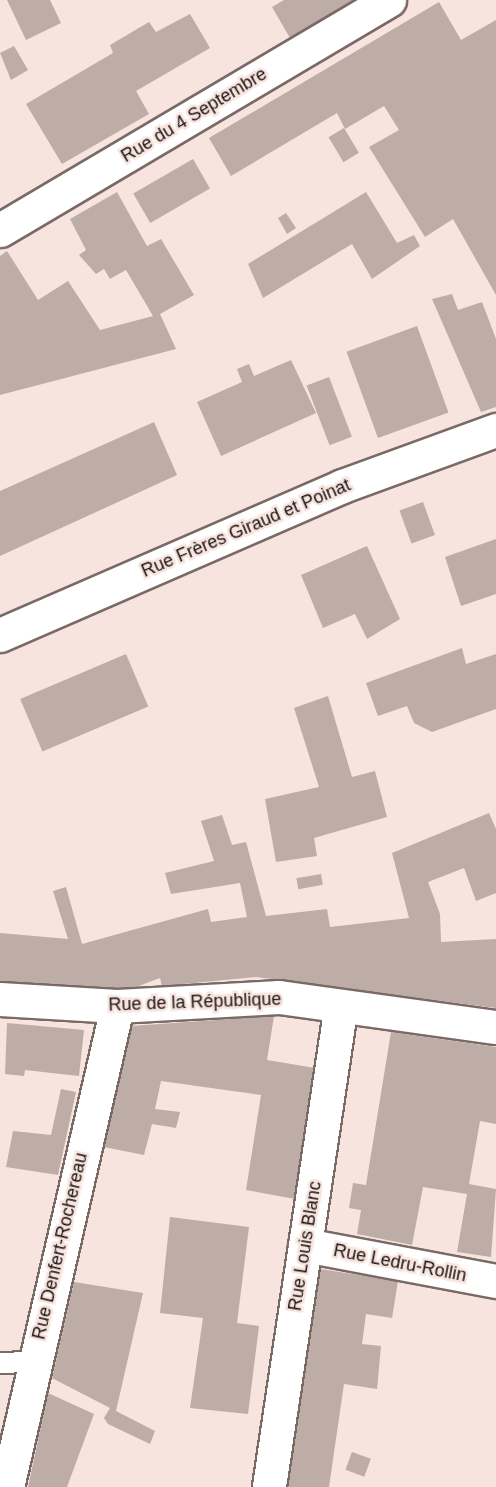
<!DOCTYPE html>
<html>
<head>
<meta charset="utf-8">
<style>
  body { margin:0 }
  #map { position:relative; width:496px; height:1487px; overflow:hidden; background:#f7e4df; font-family:Arial,sans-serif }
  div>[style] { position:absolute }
  .building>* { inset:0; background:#beaca7; transform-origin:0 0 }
  .roads { filter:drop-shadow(2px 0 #7a6a66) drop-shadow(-2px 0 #7a6a66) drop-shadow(0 2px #7a6a66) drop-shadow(0 -2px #7a6a66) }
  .service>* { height:20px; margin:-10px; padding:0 10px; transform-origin:10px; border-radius:10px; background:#fff }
  .minor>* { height:33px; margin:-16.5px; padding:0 16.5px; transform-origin:16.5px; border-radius:16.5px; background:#fff }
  span { translate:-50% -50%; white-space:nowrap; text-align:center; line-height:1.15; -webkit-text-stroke:5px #f7e4df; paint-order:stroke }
  .street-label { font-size:18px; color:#191211 }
</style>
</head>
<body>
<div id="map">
  <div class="building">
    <i style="clip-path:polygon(7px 0,50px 0,61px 23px,26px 40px)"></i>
    <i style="clip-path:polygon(284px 0,354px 0,290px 38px,272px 7px)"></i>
    <i style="clip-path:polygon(439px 2px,461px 40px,496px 20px,496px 295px,453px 219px,425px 237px,369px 147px,399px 130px,384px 106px,345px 129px,337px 113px,231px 176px,209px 138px)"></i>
    <i style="clip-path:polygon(190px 14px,210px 48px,136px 91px,149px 114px,62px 164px,26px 104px,113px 53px,110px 45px,149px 22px,156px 32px)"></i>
    <i style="clip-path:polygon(14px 46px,28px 70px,11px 80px,0 53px)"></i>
    <i style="left:344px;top:128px;width:29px;height:18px;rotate:59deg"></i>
    <i style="left:193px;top:159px;width:34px;height:69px;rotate:60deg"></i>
    <i style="clip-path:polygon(117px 192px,147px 246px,161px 239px,194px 295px,160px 314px,176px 349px,0 395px,0 256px,7px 251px,38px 300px,68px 281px,100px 330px,153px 316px,126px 270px,110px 279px,104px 269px,96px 274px,79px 255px,86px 250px,70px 219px)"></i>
    <i style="clip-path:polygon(366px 192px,397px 243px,414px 235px,420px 246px,372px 279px,352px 244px,263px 298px,248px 264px)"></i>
    <i style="clip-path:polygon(286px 213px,296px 228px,287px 234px,278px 218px)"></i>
    <i style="clip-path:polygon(452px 294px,458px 310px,482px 302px,496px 339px,496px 407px,481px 412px,432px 299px)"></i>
    <i style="left:417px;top:326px;width:92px;height:75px;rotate:70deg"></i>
    <i style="clip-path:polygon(291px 360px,316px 413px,221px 456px,197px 402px,242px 382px,237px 369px,249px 364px,254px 376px)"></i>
    <i style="left:329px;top:377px;width:64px;height:24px;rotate:69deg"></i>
    <i style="clip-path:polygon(154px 422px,177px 475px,0 556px,0 491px)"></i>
    <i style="left:423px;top:502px;width:35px;height:25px;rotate:70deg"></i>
    <i style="clip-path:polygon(496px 539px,496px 594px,461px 606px,445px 557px)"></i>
    <i style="clip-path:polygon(367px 546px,400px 619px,367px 639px,355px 614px,323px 628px,301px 575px)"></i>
    <i style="clip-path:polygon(462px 648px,466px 664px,496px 654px,496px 709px,432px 732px,414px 723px,407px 706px,378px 716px,366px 683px)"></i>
    <i style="left:126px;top:654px;width:57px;height:115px;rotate:67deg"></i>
    <i style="clip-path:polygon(328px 696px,352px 777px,375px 771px,387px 817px,314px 838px,317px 856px,276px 862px,265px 799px,319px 787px,294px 708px)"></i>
    <i style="clip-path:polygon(489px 813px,496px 829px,496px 893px,476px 901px,464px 868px,428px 882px,440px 914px,441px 942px,496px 939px,496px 1008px,256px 977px,162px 986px,160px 978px,128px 990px,0 982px,0 933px,68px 939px,53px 891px,66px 887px,82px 944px,208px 909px,211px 922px,247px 917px,240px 883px,171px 894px,165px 873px,214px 861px,201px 821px,222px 815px,232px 845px,246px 842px,266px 916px,327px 909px,330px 927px,409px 918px,392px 853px)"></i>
    <i style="left:321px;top:874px;width:11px;height:25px;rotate:80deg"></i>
    <i style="clip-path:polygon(274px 1016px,267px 1060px,315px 1068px,295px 1199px,246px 1190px,261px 1095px,161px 1081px,155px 1109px,180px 1112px,176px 1128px,152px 1124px,144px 1155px,104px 1147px,131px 1026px)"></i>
    <i style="clip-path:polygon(7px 1023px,84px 1030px,79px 1076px,25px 1070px,24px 1076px,5px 1074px)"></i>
    <i style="clip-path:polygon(391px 1032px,496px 1047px,496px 1124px,480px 1121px,469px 1184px,496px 1189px,491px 1257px,457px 1252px,467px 1194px,423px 1187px,412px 1245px,357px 1234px,361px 1210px,349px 1208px,353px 1183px,366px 1185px)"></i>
    <i style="clip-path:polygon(61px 1089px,76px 1092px,58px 1175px,6px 1167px,13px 1131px,51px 1135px)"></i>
    <i style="clip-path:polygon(170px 1217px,249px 1227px,237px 1323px,259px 1326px,248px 1414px,190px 1408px,203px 1318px,160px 1313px)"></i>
    <i style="clip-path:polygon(320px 1269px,398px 1281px,392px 1318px,366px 1314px,362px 1344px,381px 1346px,377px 1389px,344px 1384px,329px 1487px,287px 1487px)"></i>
    <i style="clip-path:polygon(74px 1282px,143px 1293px,116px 1411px,155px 1431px,150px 1444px,108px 1424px,104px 1418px,110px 1408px,52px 1378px)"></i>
    <i style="clip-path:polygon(48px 1393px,94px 1414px,67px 1487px,28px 1487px)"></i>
    <i style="left:352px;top:1452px;width:20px;height:19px;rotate:20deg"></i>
  </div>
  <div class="roads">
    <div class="service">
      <i style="left:0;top:1363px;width:33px;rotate:-2deg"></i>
    </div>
    <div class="minor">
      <i style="left:0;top:230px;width:452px;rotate:-30.6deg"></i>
      <i style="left:0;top:635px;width:373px;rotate:-23.5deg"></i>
      <i style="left:342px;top:486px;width:164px;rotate:-20deg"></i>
      <i style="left:0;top:999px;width:117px;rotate:3.4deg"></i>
      <i style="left:117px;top:1006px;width:162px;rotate:-3.2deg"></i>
      <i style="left:279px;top:997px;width:219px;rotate:7.9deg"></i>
      <i style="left:305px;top:1245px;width:194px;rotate:10.7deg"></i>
      <i style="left:269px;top:1486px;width:484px;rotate:-81.5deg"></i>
      <i style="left:7px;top:1487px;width:493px;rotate:-77.1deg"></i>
    </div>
  </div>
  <div class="street-label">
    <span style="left:194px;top:115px;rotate:-31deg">Rue du 4 Septembre</span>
    <span style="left:246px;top:528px;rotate:-23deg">Rue Frères Giraud et Poinat</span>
    <span style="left:195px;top:1002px;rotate:-2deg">Rue de la République</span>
    <span style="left:60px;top:1246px;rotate:-77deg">Rue Denfert-Rochereau</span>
    <span style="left:305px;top:1246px;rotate:-81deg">Rue Louis Blanc</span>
    <span style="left:400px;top:1263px;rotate:11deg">Rue Ledru-Rollin</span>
  </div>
</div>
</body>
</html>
